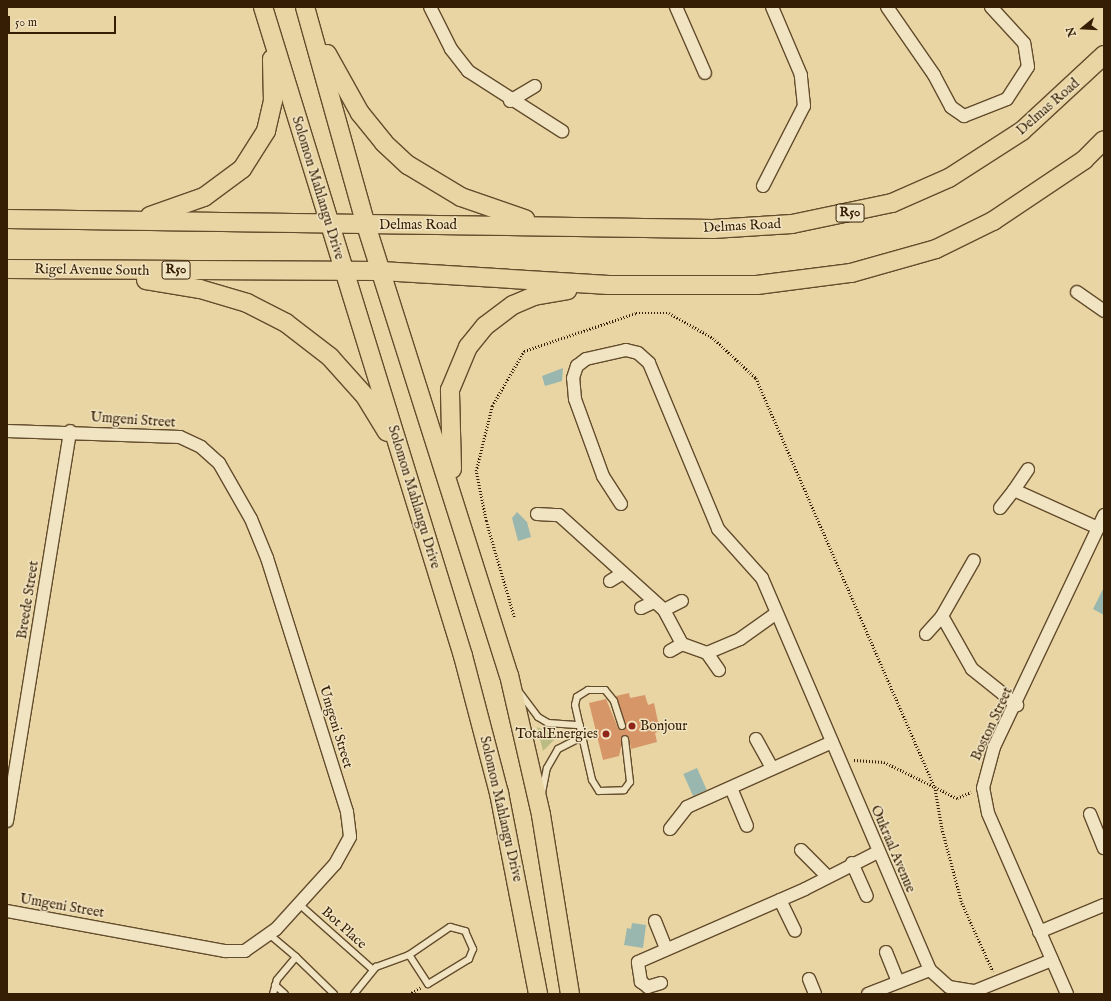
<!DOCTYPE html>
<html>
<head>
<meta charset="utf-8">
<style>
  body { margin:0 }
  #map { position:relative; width:1111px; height:1001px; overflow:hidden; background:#e9d5a3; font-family:"IM FELL English",serif }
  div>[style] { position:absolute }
  .green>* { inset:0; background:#babc83 }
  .water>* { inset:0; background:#99b7ae; transform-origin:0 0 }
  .building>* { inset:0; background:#d79668 }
  .path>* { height:2.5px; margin-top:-1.25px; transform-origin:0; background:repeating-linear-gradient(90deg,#361e04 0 1px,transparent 0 3px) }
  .roads { filter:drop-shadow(1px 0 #634c2c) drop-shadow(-1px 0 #634c2c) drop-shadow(0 1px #634c2c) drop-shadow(0 -1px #634c2c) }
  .lane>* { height:6px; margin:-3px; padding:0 3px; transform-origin:3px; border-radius:3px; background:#f1e4c3 }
  .street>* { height:12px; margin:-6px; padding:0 6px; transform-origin:6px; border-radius:6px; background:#f1e4c3 }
  .primary>* { height:18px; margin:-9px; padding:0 9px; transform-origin:9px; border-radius:9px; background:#e9d5a3 }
  .dots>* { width:11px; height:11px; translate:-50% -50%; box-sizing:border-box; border:2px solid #f1e4c3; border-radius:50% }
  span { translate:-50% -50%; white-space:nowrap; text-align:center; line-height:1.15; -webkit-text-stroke:3px #f1e4c3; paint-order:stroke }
  .shield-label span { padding:1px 3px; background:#f1e4c3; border:1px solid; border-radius:3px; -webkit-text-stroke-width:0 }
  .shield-label { font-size:13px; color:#361e04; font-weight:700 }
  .street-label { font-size:14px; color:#361e04 }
  .poi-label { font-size:14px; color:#361e04 }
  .left { translate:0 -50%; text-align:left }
  .right { translate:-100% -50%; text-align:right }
  .frame { position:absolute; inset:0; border:8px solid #361e04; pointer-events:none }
  .north { position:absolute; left:1063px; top:8px; width:40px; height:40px; -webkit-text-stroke:3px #f1e4c3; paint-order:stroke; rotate:252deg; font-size:11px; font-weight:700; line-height:16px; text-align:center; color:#361e04 }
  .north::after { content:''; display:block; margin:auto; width:14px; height:18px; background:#361e04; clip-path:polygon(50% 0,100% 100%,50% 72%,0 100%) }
  .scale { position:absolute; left:8px; top:16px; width:108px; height:18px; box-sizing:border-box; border:2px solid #361e04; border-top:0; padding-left:5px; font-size:12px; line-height:14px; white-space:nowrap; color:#361e04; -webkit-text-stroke:3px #f1e4c3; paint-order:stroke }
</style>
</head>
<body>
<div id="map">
  <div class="green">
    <i style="clip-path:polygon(537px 727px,553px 734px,555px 739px,543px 751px)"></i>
  </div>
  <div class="water">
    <i style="clip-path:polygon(563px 368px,562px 381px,545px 386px,542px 376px)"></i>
    <i style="clip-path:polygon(517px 512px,527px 522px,531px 537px,518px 541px,512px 518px)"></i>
    <i style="clip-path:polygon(1104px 587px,1104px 615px,1093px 609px)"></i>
    <i style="left:697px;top:768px;width:24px;height:15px;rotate:66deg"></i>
    <i style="clip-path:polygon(632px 923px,646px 925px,643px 948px,624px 945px,627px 928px,631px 929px)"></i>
  </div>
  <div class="building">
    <i style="clip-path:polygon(629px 693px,630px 698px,645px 695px,648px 705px,654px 703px,660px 731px,655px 733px,657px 742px,631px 749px,629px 737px,624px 735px,619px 756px,603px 760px,589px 703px,606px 699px,618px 728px,623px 730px,626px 725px,616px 696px)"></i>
  </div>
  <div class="path">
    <i style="left:514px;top:617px;width:100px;rotate:-106.3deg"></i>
    <i style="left:486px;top:521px;width:51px;rotate:-101.3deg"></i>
    <i style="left:476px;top:471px;width:67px;rotate:-76.2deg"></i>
    <i style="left:492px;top:406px;width:64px;rotate:-59.8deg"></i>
    <i style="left:524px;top:351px;width:118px;rotate:-18.7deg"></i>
    <i style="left:636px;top:313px;width:33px"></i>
    <i style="left:669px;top:313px;width:51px;rotate:29.6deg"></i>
    <i style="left:713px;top:338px;width:59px;rotate:42.9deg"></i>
    <i style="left:756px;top:378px;width:446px;rotate:66.4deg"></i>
    <i style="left:935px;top:787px;width:25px;rotate:27deg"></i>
    <i style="left:957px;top:798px;width:15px;rotate:-23deg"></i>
    <i style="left:854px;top:760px;width:30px;rotate:4deg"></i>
    <i style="left:884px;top:762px;width:57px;rotate:26.1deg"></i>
    <i style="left:935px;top:787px;width:42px;rotate:80.3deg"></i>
    <i style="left:942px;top:828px;width:78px;rotate:75.1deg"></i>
    <i style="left:962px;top:903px;width:75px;rotate:65.5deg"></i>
    <i style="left:409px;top:994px;width:13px;rotate:-29deg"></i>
  </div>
  <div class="roads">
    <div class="lane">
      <i style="left:520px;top:693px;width:30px;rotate:53deg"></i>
      <i style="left:538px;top:717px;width:12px;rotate:31deg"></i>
      <i style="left:548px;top:723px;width:32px;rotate:4deg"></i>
      <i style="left:622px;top:726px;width:26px;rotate:-108deg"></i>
      <i style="left:614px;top:701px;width:14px;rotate:-129deg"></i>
      <i style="left:605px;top:690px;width:17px;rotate:180deg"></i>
      <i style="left:588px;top:690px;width:13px;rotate:148deg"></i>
      <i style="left:577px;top:697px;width:8px;rotate:104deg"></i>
      <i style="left:575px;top:705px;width:77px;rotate:77.2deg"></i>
      <i style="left:592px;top:780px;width:13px;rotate:58deg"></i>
      <i style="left:599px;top:791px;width:25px;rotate:-2deg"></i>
      <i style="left:624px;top:790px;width:10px;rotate:-53deg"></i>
      <i style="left:630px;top:782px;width:43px;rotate:-96.6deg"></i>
      <i style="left:542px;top:793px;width:25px;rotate:-79deg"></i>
      <i style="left:547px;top:768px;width:22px;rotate:-60deg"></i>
      <i style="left:558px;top:749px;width:27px;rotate:-27deg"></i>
      <i style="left:299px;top:904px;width:99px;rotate:41.7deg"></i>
      <i style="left:270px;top:935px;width:34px;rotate:40deg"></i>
      <i style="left:296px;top:957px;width:30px;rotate:130deg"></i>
      <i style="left:277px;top:980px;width:15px;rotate:106deg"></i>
      <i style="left:296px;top:957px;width:53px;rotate:44.2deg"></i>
      <i style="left:275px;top:985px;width:13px;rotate:42deg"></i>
      <i style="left:354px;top:994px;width:35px;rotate:-51deg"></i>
      <i style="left:376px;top:967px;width:35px;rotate:-20deg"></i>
      <i style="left:409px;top:955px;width:50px;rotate:-34.3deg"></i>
      <i style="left:450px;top:927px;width:16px;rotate:15deg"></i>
      <i style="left:465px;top:931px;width:20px;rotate:66deg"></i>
      <i style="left:473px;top:949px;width:11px;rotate:112deg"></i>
      <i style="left:469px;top:959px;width:48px;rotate:148.6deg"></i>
      <i style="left:428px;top:984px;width:35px;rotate:-123deg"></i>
    </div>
    <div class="street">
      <i style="left:430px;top:7px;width:47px;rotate:63.4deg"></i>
      <i style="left:451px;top:49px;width:28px;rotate:52deg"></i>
      <i style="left:468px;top:71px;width:112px;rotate:32.6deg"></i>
      <i style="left:676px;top:7px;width:72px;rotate:66.3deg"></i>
      <i style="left:887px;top:7px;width:83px;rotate:55.3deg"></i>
      <i style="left:934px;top:75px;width:36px;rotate:62deg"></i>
      <i style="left:951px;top:107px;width:16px;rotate:35deg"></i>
      <i style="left:964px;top:116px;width:46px;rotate:-21.6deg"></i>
      <i style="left:1007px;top:99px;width:38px;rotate:-57deg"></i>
      <i style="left:1028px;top:67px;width:24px;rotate:-99deg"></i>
      <i style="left:1024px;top:43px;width:49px;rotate:-132.5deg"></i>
      <i style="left:510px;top:101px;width:29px;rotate:-31deg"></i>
      <i style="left:763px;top:186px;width:90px;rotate:-62.9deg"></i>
      <i style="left:804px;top:106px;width:31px;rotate:-96deg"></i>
      <i style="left:801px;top:75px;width:74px;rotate:-113.1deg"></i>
      <i style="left:1077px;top:292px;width:33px;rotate:35deg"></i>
      <i style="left:7px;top:431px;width:173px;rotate:2deg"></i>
      <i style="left:180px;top:437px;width:23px;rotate:25deg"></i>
      <i style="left:201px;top:447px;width:24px;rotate:42deg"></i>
      <i style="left:219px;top:463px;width:64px;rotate:60.3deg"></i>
      <i style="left:251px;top:519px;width:42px;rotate:67.7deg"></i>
      <i style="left:267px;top:558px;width:266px;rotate:72.5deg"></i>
      <i style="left:347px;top:812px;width:25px;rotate:83deg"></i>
      <i style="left:350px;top:837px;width:31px;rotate:119deg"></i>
      <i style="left:335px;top:864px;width:88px;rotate:132.2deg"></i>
      <i style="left:276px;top:929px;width:38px;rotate:145deg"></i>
      <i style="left:245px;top:951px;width:20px;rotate:180deg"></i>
      <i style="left:225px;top:951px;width:222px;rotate:-169.6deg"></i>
      <i style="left:1014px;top:490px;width:25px;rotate:-56deg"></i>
      <i style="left:621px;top:504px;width:33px;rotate:-123deg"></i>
      <i style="left:603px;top:476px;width:82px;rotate:-110deg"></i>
      <i style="left:575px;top:399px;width:21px;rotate:-95deg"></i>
      <i style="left:573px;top:378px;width:13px;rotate:-72deg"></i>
      <i style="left:577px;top:366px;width:11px;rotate:-38deg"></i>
      <i style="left:586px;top:359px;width:41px;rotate:-12.7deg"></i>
      <i style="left:626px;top:350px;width:12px;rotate:14deg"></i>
      <i style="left:638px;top:353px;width:15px;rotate:42deg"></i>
      <i style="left:649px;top:363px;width:180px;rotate:67.4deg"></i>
      <i style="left:718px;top:529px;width:66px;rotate:48.1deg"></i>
      <i style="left:762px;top:578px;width:426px;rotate:66.8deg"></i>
      <i style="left:930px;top:970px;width:25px;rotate:42deg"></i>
      <i style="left:949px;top:987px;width:26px;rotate:9deg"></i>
      <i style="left:975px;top:991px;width:83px;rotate:-21.9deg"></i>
      <i style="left:1000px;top:508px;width:23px;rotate:-52deg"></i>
      <i style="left:1014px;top:490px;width:92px;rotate:24.3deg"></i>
      <i style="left:537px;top:514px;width:22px;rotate:3deg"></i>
      <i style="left:559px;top:515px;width:142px;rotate:42.1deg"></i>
      <i style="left:664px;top:610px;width:38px;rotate:62deg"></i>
      <i style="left:682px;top:644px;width:27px;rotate:20deg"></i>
      <i style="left:707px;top:653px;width:36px;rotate:-23deg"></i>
      <i style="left:740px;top:639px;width:43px;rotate:-35.5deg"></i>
      <i style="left:610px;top:581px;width:15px;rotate:-32deg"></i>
      <i style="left:641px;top:608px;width:14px;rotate:-25deg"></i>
      <i style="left:664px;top:610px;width:20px;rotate:-27deg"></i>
      <i style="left:942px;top:616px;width:61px;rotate:60.5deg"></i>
      <i style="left:972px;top:669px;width:58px;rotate:38.7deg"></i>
      <i style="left:926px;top:634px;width:24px;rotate:-48deg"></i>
      <i style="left:942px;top:616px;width:64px;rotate:-60.3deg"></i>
      <i style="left:670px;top:651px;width:14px;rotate:-30deg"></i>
      <i style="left:707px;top:653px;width:21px;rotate:55deg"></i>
      <i style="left:756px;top:739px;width:33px;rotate:61deg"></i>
      <i style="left:731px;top:788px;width:41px;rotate:67.2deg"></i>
      <i style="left:1090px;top:814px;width:37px;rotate:68deg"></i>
      <i style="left:7px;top:821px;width:395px;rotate:-80.8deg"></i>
      <i style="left:670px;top:829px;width:28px;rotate:-52deg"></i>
      <i style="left:687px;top:807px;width:159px;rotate:-24.1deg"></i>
      <i style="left:801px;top:850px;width:37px;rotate:45deg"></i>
      <i style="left:852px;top:863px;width:36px;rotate:66deg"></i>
      <i style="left:780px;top:900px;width:34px;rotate:64deg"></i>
      <i style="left:655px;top:921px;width:29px;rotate:68deg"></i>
      <i style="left:1039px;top:932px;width:70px;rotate:-22.6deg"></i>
      <i style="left:886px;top:952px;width:32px;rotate:68deg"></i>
      <i style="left:809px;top:979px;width:16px;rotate:68deg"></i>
      <i style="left:661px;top:983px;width:14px;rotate:163deg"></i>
      <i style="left:648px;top:987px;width:9px;rotate:-144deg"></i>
      <i style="left:641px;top:982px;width:20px;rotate:-99deg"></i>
      <i style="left:638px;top:962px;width:182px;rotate:-23.6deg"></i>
      <i style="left:805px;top:889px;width:82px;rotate:-26.9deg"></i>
      <i style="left:868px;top:994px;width:66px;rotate:-21.2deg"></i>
      <i style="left:1067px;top:994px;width:197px;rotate:-113.6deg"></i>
      <i style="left:988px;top:813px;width:25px;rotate:-101deg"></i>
      <i style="left:983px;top:788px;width:42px;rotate:-75deg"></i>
      <i style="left:994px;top:747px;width:257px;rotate:-64.6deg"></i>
    </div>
    <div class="primary">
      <i style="left:263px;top:7px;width:679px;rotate:72.87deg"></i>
      <i style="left:463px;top:656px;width:142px;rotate:75.3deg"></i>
      <i style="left:499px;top:793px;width:205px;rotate:79deg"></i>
      <i style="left:305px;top:7px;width:226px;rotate:74.4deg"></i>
      <i style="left:366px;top:225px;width:472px;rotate:72.4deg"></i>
      <i style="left:509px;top:675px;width:144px;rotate:77.1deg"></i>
      <i style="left:541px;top:815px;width:181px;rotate:80.8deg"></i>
      <i style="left:327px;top:54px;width:68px;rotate:60.8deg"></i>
      <i style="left:360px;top:113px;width:38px;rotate:51deg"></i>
      <i style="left:384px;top:143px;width:33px;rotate:43deg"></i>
      <i style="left:408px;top:165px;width:62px;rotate:31.1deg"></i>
      <i style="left:461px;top:197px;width:68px;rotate:19deg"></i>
      <i style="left:150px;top:216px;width:57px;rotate:-19.4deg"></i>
      <i style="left:204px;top:197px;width:47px;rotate:-36.4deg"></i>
      <i style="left:242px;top:169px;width:45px;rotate:-57.7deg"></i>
      <i style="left:266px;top:131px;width:31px;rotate:-77deg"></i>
      <i style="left:273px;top:101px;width:42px;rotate:-91.4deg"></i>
      <i style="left:7px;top:219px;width:706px;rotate:0.81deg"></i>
      <i style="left:713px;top:229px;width:79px;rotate:-3.6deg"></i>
      <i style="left:792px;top:224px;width:102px;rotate:-11.9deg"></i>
      <i style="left:892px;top:203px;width:62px;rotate:-23.7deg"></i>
      <i style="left:949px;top:178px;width:87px;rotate:-32.8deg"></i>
      <i style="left:1022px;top:131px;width:112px;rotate:-42.8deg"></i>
      <i style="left:7px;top:269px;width:374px;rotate:0.3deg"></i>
      <i style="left:381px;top:271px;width:228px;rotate:3.5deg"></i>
      <i style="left:609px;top:285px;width:148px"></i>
      <i style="left:757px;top:285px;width:95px;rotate:-7.3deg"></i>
      <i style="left:851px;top:273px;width:88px;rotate:-15.8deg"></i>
      <i style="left:936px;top:249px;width:64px;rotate:-26.2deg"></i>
      <i style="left:993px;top:221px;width:110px;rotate:-33.8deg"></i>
      <i style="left:1084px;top:160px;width:28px;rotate:-45deg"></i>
      <i style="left:146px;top:280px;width:55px;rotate:9.5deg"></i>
      <i style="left:200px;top:289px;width:49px;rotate:16.6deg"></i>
      <i style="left:247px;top:303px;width:44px;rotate:27.1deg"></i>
      <i style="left:286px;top:323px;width:56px;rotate:37.7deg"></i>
      <i style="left:330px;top:357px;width:52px;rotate:48.1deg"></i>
      <i style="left:365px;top:396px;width:42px;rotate:58.6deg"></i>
      <i style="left:452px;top:469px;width:79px;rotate:-91.5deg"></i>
      <i style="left:450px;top:390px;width:47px;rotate:-67.3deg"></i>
      <i style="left:468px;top:347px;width:27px;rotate:-51deg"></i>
      <i style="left:485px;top:326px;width:35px;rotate:-37deg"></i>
      <i style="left:513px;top:305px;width:23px;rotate:-23deg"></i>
      <i style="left:534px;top:296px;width:34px;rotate:-10deg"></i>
    </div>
  </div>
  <div class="dots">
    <i style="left:632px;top:726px;background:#8f2418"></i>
    <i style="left:606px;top:734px;background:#8f2418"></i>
  </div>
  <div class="shield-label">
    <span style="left:850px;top:213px">R50</span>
    <span style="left:176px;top:270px">R50</span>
  </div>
  <div class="street-label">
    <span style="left:1048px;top:107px;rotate:-41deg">Delmas Road</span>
    <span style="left:318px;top:188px;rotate:73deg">Solomon Mahlangu Drive</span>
    <span style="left:418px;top:225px">Delmas Road</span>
    <span style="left:742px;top:226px;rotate:-3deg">Delmas Road</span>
    <span style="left:92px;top:270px;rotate:1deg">Rigel Avenue South</span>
    <span style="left:133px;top:420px;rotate:4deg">Umgeni Street</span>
    <span style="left:414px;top:497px;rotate:73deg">Solomon Mahlangu Drive</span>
    <span style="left:28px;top:600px;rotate:-81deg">Breede Street</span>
    <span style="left:992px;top:724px;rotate:-65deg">Boston Street</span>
    <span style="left:336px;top:727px;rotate:73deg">Umgeni Street</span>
    <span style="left:501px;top:809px;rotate:77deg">Solomon Mahlangu Drive</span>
    <span style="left:893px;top:849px;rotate:67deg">Oukraal Avenue</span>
    <span style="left:62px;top:906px;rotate:10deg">Umgeni Street</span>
    <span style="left:344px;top:928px;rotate:42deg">Bot Place</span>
  </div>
  <div class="poi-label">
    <span class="left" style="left:640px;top:726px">Bonjour</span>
    <span class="right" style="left:598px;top:734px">TotalEnergies</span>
  </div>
  <div class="frame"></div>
  <div class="north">N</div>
  <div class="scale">50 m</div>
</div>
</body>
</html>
